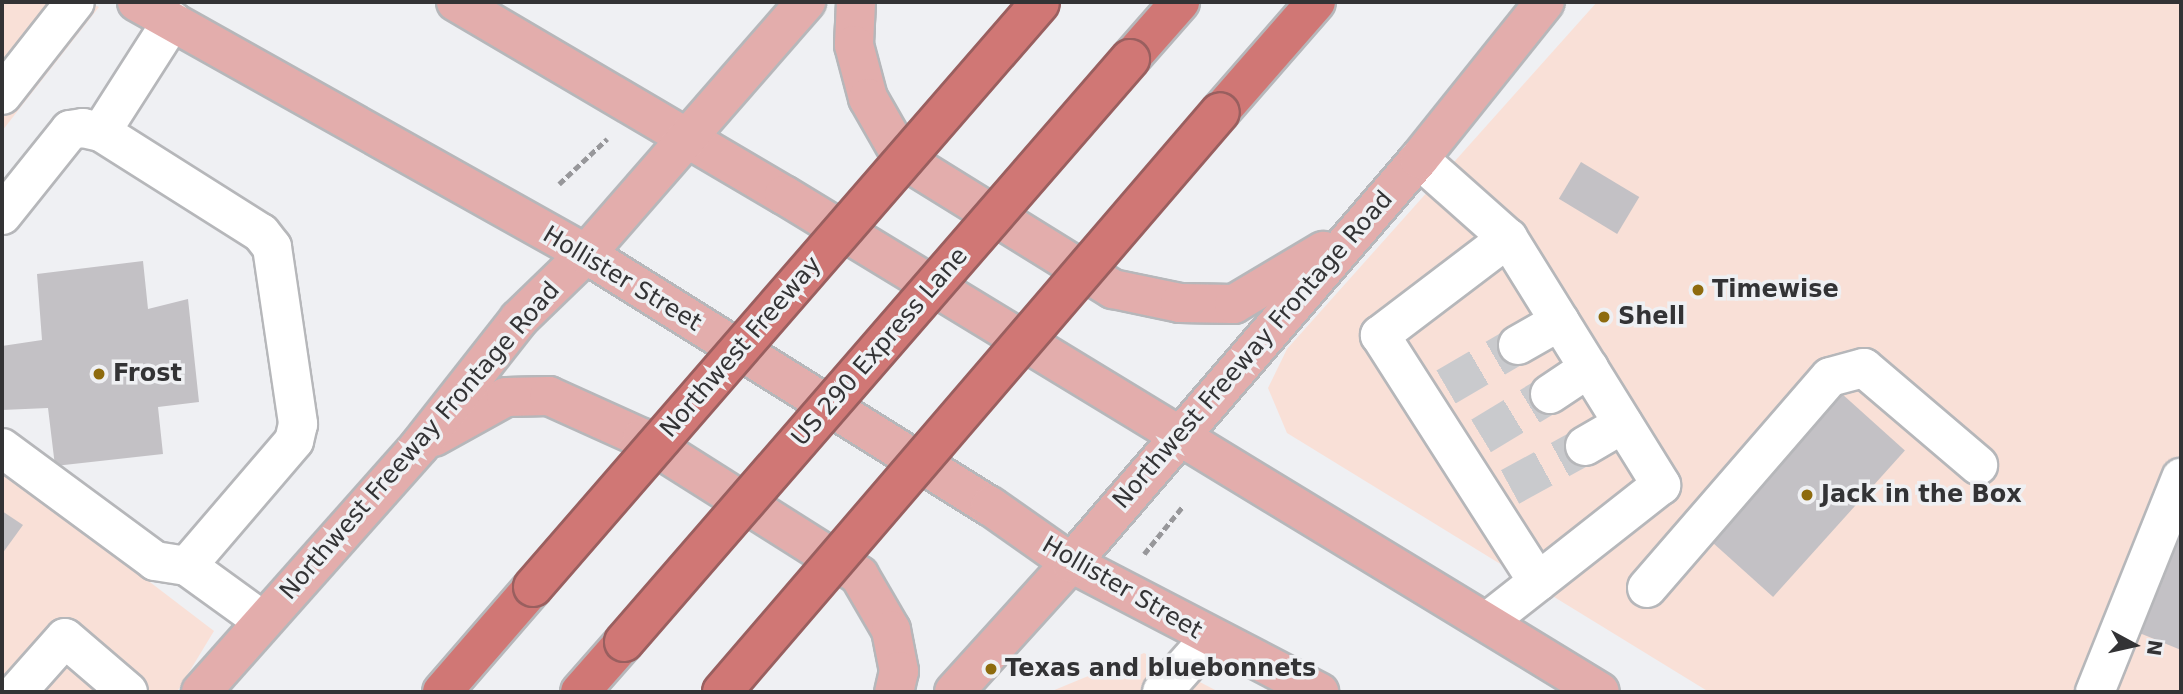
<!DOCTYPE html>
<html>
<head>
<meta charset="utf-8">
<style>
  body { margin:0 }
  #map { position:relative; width:2183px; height:694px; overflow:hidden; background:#eff0f3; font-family:"DejaVu Sans",sans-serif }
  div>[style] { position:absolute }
  .commercial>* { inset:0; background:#f9e0d7 }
  .building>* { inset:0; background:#c3c1c5; transform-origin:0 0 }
  .minor-tunnel>* { height:38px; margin-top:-19px; transform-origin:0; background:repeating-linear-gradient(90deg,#c9cacd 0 38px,transparent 0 57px) }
  .path>* { height:4.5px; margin-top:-2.25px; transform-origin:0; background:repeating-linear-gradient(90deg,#97979a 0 7px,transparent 0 10.5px) }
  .roads { filter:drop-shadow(2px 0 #b6b7ba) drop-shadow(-2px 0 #b6b7ba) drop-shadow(0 2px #b6b7ba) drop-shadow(0 -2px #b6b7ba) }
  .minor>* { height:38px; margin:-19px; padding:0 19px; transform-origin:19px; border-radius:19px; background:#fff }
  .major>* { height:38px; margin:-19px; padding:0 19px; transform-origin:19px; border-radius:19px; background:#e3adac }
  .highway>* { height:38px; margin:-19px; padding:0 19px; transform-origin:19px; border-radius:19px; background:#d07775 }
  .bridges { filter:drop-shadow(2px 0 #995f5f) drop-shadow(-2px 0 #995f5f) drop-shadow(0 2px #995f5f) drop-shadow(0 -2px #995f5f) }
  .highway-bridge>* { height:38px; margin:-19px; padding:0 19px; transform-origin:19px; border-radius:19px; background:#d07775 }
  .dots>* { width:19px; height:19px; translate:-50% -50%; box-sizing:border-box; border:4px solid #eff0f3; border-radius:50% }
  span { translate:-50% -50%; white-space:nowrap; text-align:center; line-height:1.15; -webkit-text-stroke:7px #eff0f3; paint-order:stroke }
  .street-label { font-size:24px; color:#333335 }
  .poi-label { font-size:24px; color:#333335; font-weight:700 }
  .left { translate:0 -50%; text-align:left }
  .frame { position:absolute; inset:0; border:4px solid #333335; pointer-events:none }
  .north { position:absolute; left:2099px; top:610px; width:70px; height:70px; -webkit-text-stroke:5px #eff0f3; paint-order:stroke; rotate:98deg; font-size:19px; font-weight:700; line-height:28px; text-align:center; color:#333335 }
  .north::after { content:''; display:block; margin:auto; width:24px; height:32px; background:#333335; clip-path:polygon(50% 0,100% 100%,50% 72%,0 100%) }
</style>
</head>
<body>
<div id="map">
  <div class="commercial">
    <i style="clip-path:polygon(2px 2px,89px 2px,99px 7px,2px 131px)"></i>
    <i style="clip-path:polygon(1597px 2px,2181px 2px,2181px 692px,1709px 692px,1287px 433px,1268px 388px,1287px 349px)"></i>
    <i style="clip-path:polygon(2px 469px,214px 631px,177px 692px,2px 692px)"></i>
    <i style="clip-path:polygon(1144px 653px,1219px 692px,1051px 692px,1052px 691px)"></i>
  </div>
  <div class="building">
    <i style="left:1581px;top:162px;width:68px;height:43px;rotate:31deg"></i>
    <i style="clip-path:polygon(143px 261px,148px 309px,188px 299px,199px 402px,158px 407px,163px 454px,55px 466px,48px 408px,2px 410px,2px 346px,42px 340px,37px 274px)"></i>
    <i style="left:1841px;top:393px;width:86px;height:197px;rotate:42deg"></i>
    <i style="clip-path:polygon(2px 511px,23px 525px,2px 554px)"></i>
    <i style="clip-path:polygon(2181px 529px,2181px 650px,2137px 632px)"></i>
  </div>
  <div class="minor-tunnel">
    <i style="left:1446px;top:387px;width:83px;rotate:-30.3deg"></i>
    <i style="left:1481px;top:436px;width:81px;rotate:-31.3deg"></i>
    <i style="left:1510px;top:487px;width:85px;rotate:-28.7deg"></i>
  </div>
  <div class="path">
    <i style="left:559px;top:184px;width:66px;rotate:-43.2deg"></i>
    <i style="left:1144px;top:554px;width:62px;rotate:-50.9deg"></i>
  </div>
  <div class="roads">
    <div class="minor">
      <i style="left:2px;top:95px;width:118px;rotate:-51.9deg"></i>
      <i style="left:101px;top:132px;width:132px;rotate:-57.4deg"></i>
      <i style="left:1419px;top:159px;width:119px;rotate:41.6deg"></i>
      <i style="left:1508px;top:238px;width:291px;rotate:58.2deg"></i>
      <i style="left:1661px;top:485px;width:221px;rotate:141.8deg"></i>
      <i style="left:2px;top:215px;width:109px;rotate:-51.3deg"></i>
      <i style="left:70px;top:130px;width:13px;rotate:-9deg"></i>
      <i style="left:83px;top:128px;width:18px;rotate:13deg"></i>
      <i style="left:101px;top:132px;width:189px;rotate:32.3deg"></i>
      <i style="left:261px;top:233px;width:18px;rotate:52deg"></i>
      <i style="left:272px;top:247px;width:179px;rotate:81.6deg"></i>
      <i style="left:298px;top:424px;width:17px;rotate:103deg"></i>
      <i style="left:294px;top:441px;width:165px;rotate:130.6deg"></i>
      <i style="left:1508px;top:238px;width:161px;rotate:142.8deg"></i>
      <i style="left:1380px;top:335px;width:293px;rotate:57.4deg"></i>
      <i style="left:1518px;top:345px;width:48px;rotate:-29.7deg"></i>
      <i style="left:1550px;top:394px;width:47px;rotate:-33.7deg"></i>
      <i style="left:1585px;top:446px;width:44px;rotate:-30.1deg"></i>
      <i style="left:2px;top:448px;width:190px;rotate:36.4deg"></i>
      <i style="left:155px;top:561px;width:32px;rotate:9deg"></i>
      <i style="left:187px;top:566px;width:94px;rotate:35.9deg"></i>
      <i style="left:1647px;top:588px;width:279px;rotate:-49.1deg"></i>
      <i style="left:1830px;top:377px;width:35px;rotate:-15deg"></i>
      <i style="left:1864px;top:368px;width:150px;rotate:40.4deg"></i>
      <i style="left:17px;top:692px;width:72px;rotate:-48.4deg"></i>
      <i style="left:65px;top:638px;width:83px;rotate:40.6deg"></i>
      <i style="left:1162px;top:692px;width:72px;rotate:-48.4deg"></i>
      <i style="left:2095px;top:692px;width:231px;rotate:-68.1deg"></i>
    </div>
    <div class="major">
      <i style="left:137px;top:2px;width:515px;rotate:29.3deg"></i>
      <i style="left:586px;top:254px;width:476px;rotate:32deg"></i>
      <i style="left:990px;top:506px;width:99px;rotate:35.1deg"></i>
      <i style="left:1071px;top:563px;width:280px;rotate:27.5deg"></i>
      <i style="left:456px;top:2px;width:381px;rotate:30.5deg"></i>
      <i style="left:784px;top:195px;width:955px;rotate:31.34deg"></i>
      <i style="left:856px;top:2px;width:43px;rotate:92.7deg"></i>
      <i style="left:854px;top:45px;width:55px;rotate:75.2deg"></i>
      <i style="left:868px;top:98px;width:70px;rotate:60.2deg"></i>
      <i style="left:903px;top:159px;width:247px;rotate:31.8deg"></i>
      <i style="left:1113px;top:289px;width:68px;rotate:11.8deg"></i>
      <i style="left:1180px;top:303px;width:54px;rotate:1.1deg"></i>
      <i style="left:1234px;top:304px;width:104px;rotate:-30.8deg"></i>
      <i style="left:434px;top:437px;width:82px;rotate:-29.1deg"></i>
      <i style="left:506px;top:397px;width:43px;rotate:-1.3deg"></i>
      <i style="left:549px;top:396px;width:102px;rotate:24.3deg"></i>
      <i style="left:642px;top:438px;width:257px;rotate:32.3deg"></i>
      <i style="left:859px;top:575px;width:64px;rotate:59.8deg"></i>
      <i style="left:891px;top:630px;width:42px;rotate:79deg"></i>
      <i style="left:899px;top:671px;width:22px;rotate:103deg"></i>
      <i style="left:201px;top:692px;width:330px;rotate:-48.4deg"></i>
      <i style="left:420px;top:445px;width:160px;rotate:-51.8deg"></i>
      <i style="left:519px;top:319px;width:93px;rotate:-44.1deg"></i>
      <i style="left:586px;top:254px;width:335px;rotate:-48.9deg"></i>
      <i style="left:954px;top:692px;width:174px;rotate:-47.8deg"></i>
      <i style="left:1071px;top:563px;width:533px;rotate:-49.26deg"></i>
      <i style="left:1419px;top:159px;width:201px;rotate:-51.3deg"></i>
    </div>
    <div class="highway">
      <i style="left:1130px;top:59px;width:76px;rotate:-48.7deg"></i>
      <i style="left:1220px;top:112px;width:146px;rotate:-48.9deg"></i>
      <i style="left:442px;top:692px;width:139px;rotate:-49.1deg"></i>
      <i style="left:580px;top:692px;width:67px;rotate:-48.7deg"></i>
    </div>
  </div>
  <div class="bridges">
    <div class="highway-bridge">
      <i style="left:533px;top:587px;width:773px;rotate:-49.04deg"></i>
      <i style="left:624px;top:642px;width:772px;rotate:-49.04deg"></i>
      <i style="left:722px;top:692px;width:764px;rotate:-49.35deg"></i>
    </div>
  </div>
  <div class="dots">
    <i style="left:1698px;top:290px;background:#8e6b0e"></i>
    <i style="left:1604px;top:317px;background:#8e6b0e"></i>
    <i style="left:99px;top:374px;background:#8e6b0e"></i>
    <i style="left:1807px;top:495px;background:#8e6b0e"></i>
    <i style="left:991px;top:669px;background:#8e6b0e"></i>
  </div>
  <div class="street-label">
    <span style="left:622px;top:279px;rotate:31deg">Hollister Street</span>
    <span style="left:741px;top:347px;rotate:-49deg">Northwest Freeway</span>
    <span style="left:880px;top:347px;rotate:-49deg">US 290 Express Lane</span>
    <span style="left:1253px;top:350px;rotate:-49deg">Northwest Freeway Frontage Road</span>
    <span style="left:420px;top:441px;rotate:-49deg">Northwest Freeway Frontage Road</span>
    <span style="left:1122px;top:588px;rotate:30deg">Hollister Street</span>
  </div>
  <div class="poi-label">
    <span class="left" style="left:1712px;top:290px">Timewise</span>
    <span class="left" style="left:1618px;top:317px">Shell</span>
    <span class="left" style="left:113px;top:374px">Frost</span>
    <span class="left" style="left:1821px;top:495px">Jack in the Box</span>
    <span class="left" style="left:1005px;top:669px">Texas and bluebonnets</span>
  </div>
  <div class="frame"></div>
  <div class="north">N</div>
</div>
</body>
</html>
